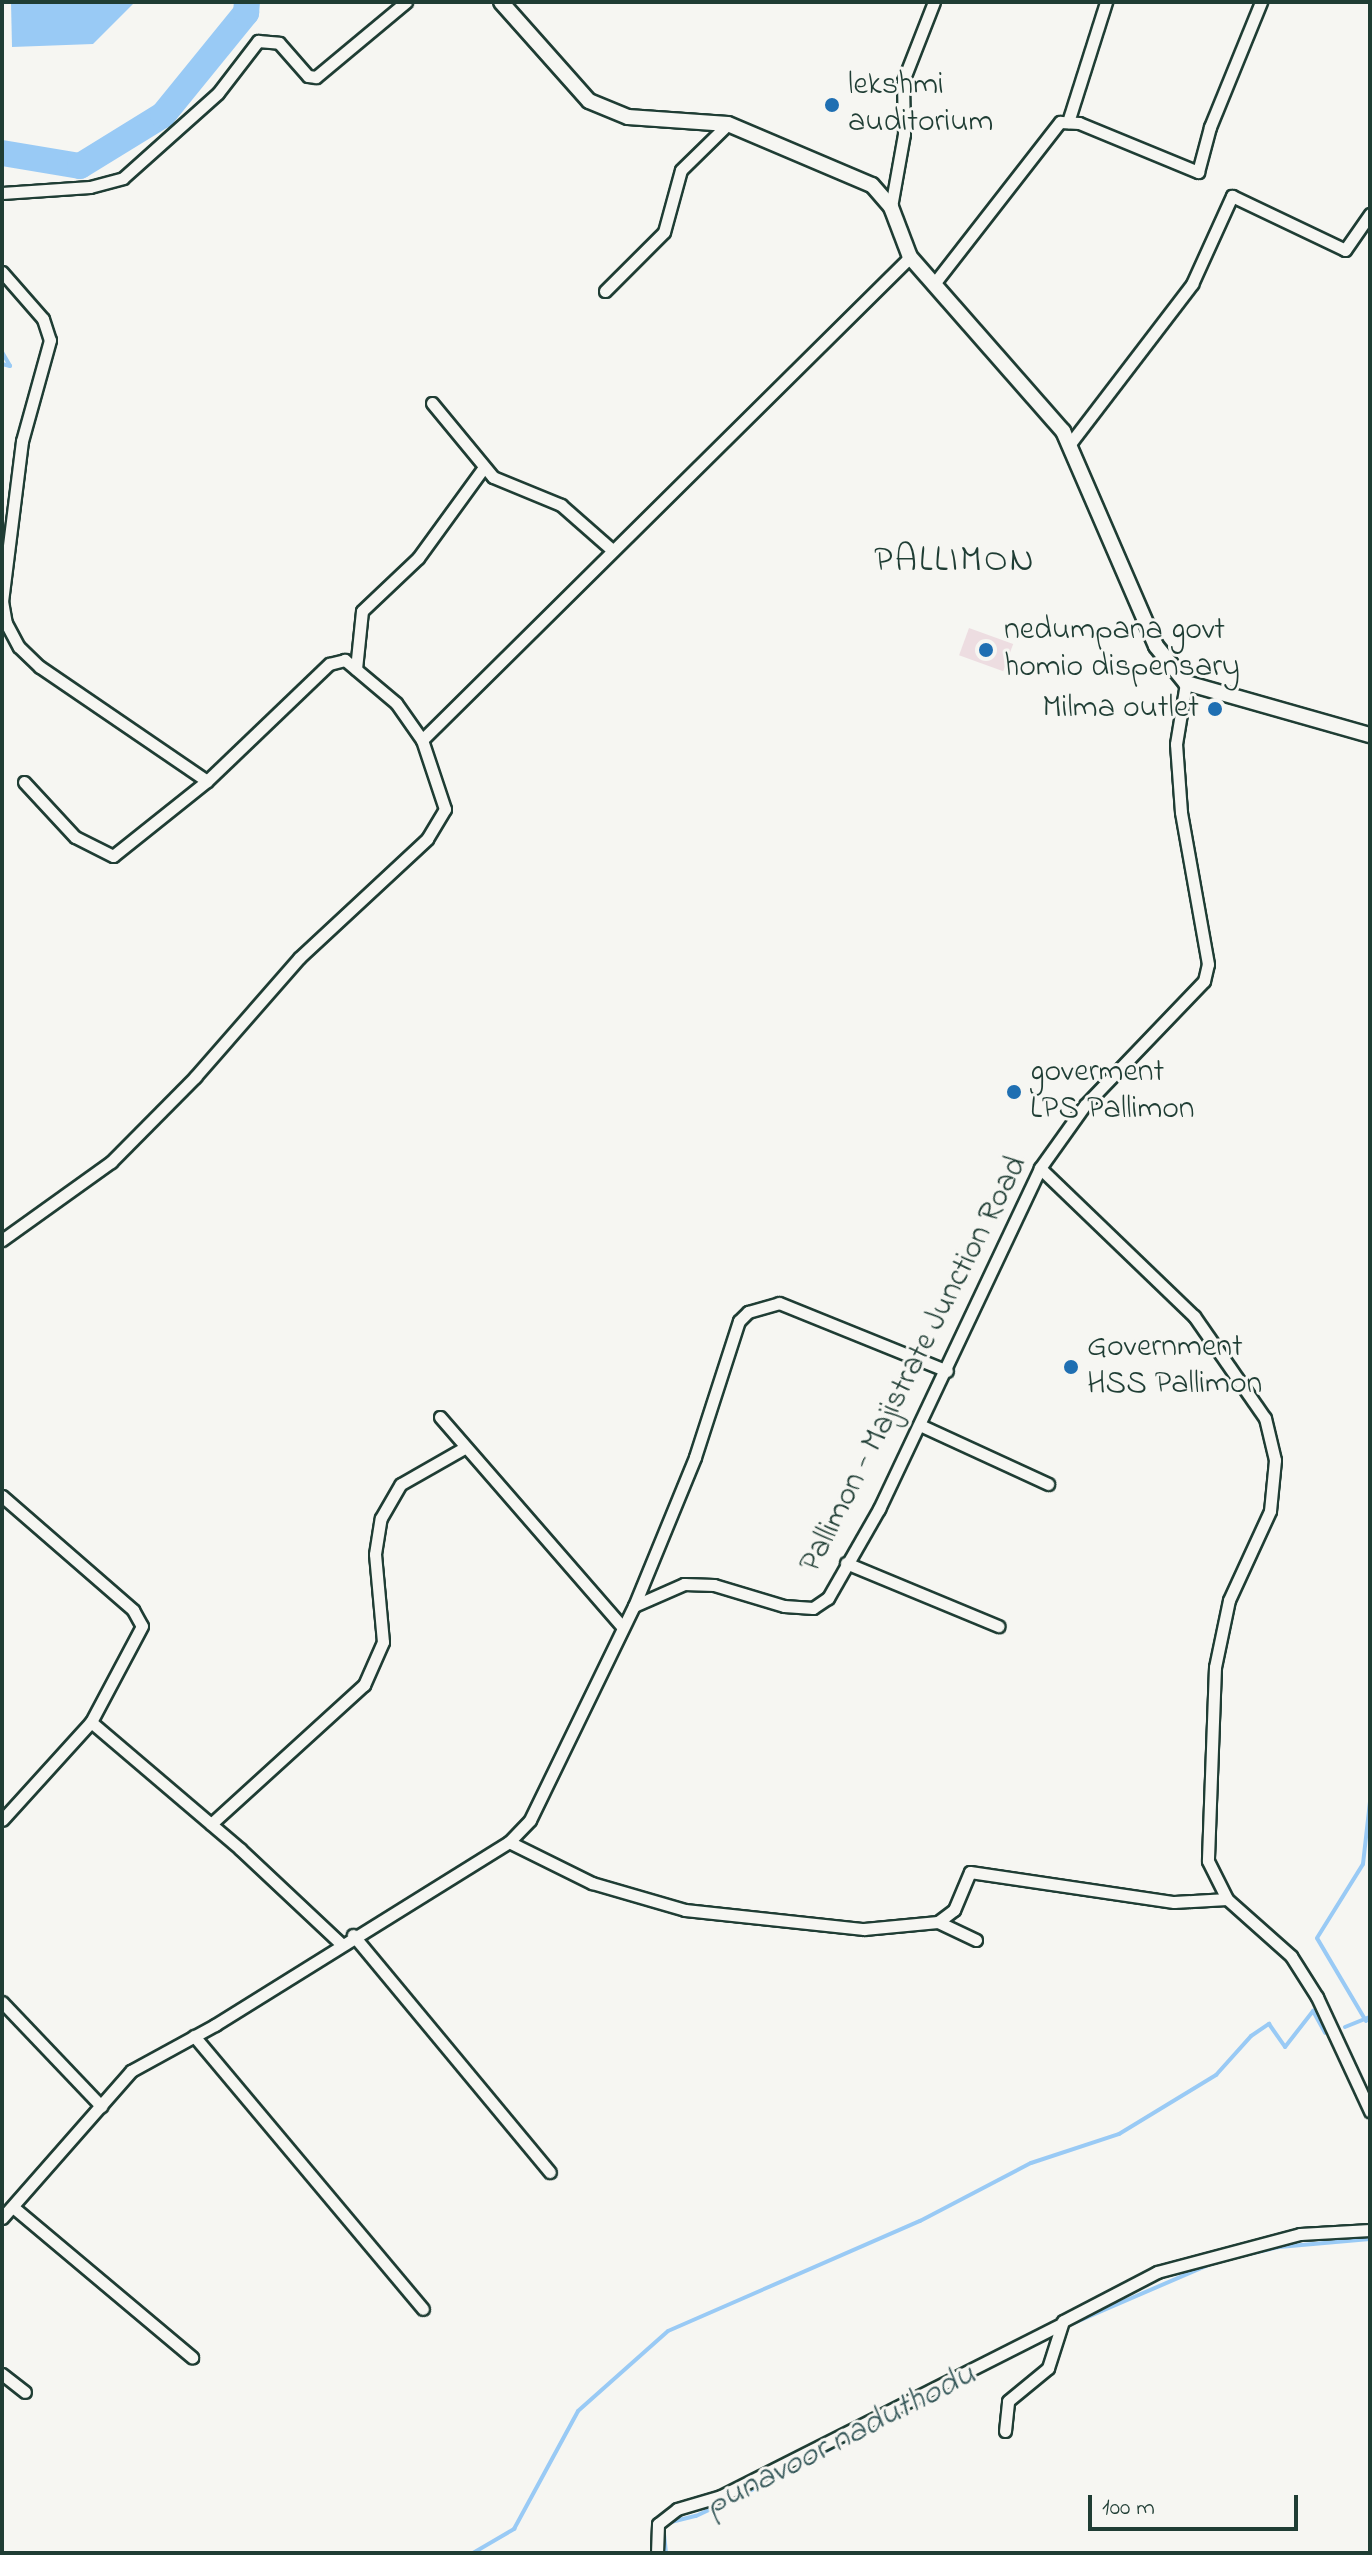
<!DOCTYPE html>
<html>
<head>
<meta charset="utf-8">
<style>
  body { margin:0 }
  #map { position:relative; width:1372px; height:2555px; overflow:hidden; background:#f6f6f2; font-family:"Indie Flower",sans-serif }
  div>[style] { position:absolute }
  .built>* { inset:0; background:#eddde1; transform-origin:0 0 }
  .water>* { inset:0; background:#99caf5 }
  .stream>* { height:4px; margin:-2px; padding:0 2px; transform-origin:2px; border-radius:2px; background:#99caf5 }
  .river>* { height:26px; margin:-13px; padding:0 13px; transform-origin:13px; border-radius:13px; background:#99caf5 }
  .roads { filter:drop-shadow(2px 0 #1f3d34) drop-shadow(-2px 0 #1f3d34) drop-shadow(0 2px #1f3d34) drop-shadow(0 -2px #1f3d34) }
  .minor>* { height:11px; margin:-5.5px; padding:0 5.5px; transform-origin:5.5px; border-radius:5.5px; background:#f6f6f2 }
  .tertiary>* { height:14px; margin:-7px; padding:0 7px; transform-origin:7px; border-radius:7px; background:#f6f6f2 }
  .dots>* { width:22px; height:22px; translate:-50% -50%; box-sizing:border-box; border:4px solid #f6f6f2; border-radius:50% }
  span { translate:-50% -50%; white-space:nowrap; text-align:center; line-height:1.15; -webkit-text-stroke:6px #f6f6f2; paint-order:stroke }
  .poi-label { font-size:32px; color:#1f3d34 }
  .left { translate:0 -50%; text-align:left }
  .right { translate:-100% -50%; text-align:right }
  .street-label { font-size:32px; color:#1f3d34 }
  .water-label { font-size:34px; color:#37595b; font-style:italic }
  .quarter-label { font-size:36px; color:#1f3d34; letter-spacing:2px }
  .frame { position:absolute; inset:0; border:4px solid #1f3d34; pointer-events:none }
  .scale { position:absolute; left:1088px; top:2495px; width:210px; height:36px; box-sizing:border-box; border:4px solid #1f3d34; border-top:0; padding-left:10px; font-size:24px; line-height:28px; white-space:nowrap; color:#1f3d34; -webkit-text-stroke:6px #f6f6f2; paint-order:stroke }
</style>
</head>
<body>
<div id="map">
  <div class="built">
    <i style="left:969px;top:628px;width:47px;height:29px;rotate:20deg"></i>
  </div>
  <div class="water">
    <i style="clip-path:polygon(11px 2px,135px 2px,93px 44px,12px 47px)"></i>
  </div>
  <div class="stream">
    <i style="left:2px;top:352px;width:16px;rotate:60deg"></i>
    <i style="left:10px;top:366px;width:8px;rotate:-166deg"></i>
    <i style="left:1366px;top:2021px;width:96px;rotate:-120.6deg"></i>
    <i style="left:1317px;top:1938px;width:87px;rotate:-58.1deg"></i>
    <i style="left:1363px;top:1864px;width:62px;rotate:-83.6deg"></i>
    <i style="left:1345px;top:2027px;width:27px;rotate:-22deg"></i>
    <i style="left:1231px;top:2258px;width:49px;rotate:-12.9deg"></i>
    <i style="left:1279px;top:2247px;width:91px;rotate:-5deg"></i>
    <i style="left:1067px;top:2326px;width:161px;rotate:-23.4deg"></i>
    <i style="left:473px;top:2553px;width:48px;rotate:-30.3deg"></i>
    <i style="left:514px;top:2529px;width:134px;rotate:-61.5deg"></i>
    <i style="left:578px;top:2411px;width:120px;rotate:-41.6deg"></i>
    <i style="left:668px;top:2331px;width:275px;rotate:-23.6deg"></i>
    <i style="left:920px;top:2221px;width:125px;rotate:-27.6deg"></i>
    <i style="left:1031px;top:2163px;width:93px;rotate:-18.2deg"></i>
    <i style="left:1119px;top:2134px;width:114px;rotate:-31.3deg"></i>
    <i style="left:1216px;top:2075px;width:52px;rotate:-48.1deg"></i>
    <i style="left:1251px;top:2036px;width:22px;rotate:-34deg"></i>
    <i style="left:1269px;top:2024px;width:28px;rotate:55deg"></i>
    <i style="left:1285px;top:2047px;width:46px;rotate:-52.1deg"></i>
    <i style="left:1313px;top:2011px;width:25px;rotate:61deg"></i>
    <i style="left:666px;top:2553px;width:29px;rotate:-96deg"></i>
    <i style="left:663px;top:2524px;width:34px;rotate:-14deg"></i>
    <i style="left:696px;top:2516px;width:73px;rotate:-25.2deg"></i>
    <i style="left:762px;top:2485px;width:178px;rotate:-27.9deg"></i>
  </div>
  <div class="river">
    <i style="left:2px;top:153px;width:79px;rotate:9.5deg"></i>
    <i style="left:80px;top:166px;width:97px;rotate:-31.6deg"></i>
    <i style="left:163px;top:115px;width:132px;rotate:-50.9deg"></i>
    <i style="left:246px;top:13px;width:11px;rotate:-85deg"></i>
  </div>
  <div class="roads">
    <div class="minor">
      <i style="left:1068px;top:122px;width:126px;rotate:-72.4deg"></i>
      <i style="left:2px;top:193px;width:88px;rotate:-3.9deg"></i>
      <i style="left:90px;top:187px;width:34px;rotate:-15deg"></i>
      <i style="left:123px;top:178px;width:127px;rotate:-41.8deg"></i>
      <i style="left:218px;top:93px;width:66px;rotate:-52.4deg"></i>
      <i style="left:258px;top:41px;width:21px;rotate:5deg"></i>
      <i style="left:279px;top:43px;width:44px;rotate:48.7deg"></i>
      <i style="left:308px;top:76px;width:8px;rotate:7deg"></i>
      <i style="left:316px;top:77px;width:117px;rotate:-39.8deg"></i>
      <i style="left:891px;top:207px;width:74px;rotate:-79.9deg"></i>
      <i style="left:904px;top:134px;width:53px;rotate:-91.1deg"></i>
      <i style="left:903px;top:81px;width:85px;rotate:-68.6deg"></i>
      <i style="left:2px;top:272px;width:62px;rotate:48.9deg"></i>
      <i style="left:43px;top:319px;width:22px;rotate:72deg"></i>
      <i style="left:50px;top:340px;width:105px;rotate:105.5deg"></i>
      <i style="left:22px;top:441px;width:161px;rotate:97.1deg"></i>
      <i style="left:2px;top:601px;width:22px;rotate:80deg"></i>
      <i style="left:6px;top:623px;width:27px;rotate:62deg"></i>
      <i style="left:19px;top:647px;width:29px;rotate:44deg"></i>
      <i style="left:40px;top:667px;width:202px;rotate:34.3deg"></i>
      <i style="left:933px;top:285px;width:207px;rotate:-52.1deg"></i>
      <i style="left:1060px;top:122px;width:19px;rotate:3deg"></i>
      <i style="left:1079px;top:123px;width:129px;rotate:22.4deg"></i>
      <i style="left:1198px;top:172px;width:47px;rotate:-75.1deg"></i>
      <i style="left:1210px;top:127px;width:135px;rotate:-67.8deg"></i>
      <i style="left:605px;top:291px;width:83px;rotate:-45deg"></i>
      <i style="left:664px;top:232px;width:64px;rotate:-74.7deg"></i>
      <i style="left:681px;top:170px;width:66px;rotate:-44.4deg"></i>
      <i style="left:432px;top:403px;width:96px;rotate:50.5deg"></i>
      <i style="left:493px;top:477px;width:74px;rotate:22.4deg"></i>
      <i style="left:561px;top:505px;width:67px;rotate:41.3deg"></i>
      <i style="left:1069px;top:445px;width:203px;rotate:-52.6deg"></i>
      <i style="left:1192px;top:284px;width:97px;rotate:-65.6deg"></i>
      <i style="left:1232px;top:196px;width:125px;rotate:25.5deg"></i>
      <i style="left:1345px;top:250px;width:44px;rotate:-55.2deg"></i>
      <i style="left:356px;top:669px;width:58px;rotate:-84.1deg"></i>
      <i style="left:362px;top:611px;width:77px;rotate:-43.4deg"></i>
      <i style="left:418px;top:558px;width:112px;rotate:-54deg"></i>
      <i style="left:422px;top:740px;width:687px;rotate:-44.7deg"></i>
      <i style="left:1040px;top:1168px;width:214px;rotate:43.9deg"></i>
      <i style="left:1194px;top:1316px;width:124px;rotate:55.2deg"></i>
      <i style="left:1265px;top:1418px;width:43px;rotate:76.6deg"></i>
      <i style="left:1275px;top:1460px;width:51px;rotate:95.6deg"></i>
      <i style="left:1270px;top:1511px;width:98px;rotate:114.7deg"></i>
      <i style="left:1229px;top:1600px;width:68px;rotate:101.8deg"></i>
      <i style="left:1215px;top:1667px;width:194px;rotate:92.1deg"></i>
      <i style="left:1208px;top:1861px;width:42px;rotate:63.4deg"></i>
      <i style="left:1227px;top:1899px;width:86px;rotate:41.7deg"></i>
      <i style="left:1291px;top:1956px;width:49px;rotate:57.6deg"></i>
      <i style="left:1317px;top:1997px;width:126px;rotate:65.1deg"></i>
      <i style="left:2px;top:1240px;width:134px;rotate:-35.6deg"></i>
      <i style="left:111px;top:1162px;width:120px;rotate:-45.3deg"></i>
      <i style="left:195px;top:1077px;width:158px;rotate:-48.8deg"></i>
      <i style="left:299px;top:958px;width:175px;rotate:-42.9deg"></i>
      <i style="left:427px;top:839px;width:35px;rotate:-59deg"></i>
      <i style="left:445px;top:809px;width:73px;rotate:-108.4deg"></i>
      <i style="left:422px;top:740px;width:45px;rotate:-125.1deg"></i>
      <i style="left:396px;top:703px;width:67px;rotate:-139.9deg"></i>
      <i style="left:345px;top:660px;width:16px;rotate:166deg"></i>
      <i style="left:329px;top:664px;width:169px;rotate:136.2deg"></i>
      <i style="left:207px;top:781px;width:120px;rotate:141.4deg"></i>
      <i style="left:113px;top:856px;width:42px;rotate:-153.4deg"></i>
      <i style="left:75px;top:837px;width:75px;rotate:-132.8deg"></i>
      <i style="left:440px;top:1417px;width:277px;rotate:49deg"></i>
      <i style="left:920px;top:1425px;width:141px;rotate:24.7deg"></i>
      <i style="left:2px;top:1496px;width:174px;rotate:41deg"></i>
      <i style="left:133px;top:1610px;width:18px;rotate:61deg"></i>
      <i style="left:142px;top:1626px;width:109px;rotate:118deg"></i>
      <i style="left:91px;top:1722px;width:132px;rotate:132.2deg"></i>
      <i style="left:846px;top:1563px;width:165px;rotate:22.5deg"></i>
      <i style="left:634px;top:1606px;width:161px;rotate:-67.7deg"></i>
      <i style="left:695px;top:1457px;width:143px;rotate:-72.1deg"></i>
      <i style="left:739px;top:1321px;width:13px;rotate:-45deg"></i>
      <i style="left:748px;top:1312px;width:32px;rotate:-16deg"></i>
      <i style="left:779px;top:1303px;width:181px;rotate:22deg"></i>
      <i style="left:91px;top:1722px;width:196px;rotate:40.4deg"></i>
      <i style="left:240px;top:1849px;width:137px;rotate:43.2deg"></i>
      <i style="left:211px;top:1824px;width:207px;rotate:-42.3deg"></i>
      <i style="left:364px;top:1685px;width:47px;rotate:-66.2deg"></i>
      <i style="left:383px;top:1642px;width:88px;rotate:-95.2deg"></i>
      <i style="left:375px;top:1554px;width:36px;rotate:-81deg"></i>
      <i style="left:381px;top:1518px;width:39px;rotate:-60deg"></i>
      <i style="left:401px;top:1484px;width:73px;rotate:-29.7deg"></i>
      <i style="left:509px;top:1842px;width:93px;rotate:26.3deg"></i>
      <i style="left:592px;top:1883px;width:97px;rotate:16.2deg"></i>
      <i style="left:685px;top:1910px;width:180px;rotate:6.1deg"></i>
      <i style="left:864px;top:1929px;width:74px;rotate:-5.4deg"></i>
      <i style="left:938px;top:1922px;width:42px;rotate:25.3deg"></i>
      <i style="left:938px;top:1922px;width:20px;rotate:-37deg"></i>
      <i style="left:954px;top:1910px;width:41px;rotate:-67.2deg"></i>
      <i style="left:970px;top:1872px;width:206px;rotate:8.4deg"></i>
      <i style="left:1174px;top:1902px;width:53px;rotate:-3.2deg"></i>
      <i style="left:353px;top:1935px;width:308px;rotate:50.3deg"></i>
      <i style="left:2px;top:2002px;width:144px;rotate:46.4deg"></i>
      <i style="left:194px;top:2036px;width:356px;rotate:50deg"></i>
      <i style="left:13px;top:2207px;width:234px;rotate:40deg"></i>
      <i style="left:2px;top:2218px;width:196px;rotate:-48.7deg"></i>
      <i style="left:131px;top:2071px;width:96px;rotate:-28.7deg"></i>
      <i style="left:215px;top:2025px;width:346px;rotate:-31.9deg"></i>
      <i style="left:509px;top:1842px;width:30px;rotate:-46deg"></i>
      <i style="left:530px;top:1820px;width:238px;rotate:-64.1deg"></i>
      <i style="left:634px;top:1606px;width:55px;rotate:-23.7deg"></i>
      <i style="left:684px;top:1584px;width:30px;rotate:2deg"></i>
      <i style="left:714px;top:1585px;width:73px;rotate:16.7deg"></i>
      <i style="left:784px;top:1606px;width:29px;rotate:4deg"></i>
      <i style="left:813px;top:1608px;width:18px;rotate:-34deg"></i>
      <i style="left:828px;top:1598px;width:103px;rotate:-60.2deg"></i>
      <i style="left:879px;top:1509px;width:377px;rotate:-64.7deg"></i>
      <i style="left:1040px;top:1168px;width:77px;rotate:-54.5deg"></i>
      <i style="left:1085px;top:1105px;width:172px;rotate:-46.2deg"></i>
      <i style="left:1204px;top:981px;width:17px;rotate:-77deg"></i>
      <i style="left:1208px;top:964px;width:154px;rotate:-100.1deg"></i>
      <i style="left:1181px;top:812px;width:68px;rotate:-94.2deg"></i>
      <i style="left:1176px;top:744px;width:62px;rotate:-80.7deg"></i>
      <i style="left:2px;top:2374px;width:29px;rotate:38deg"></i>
      <i style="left:1005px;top:2431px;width:30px;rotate:-84deg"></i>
      <i style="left:1008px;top:2401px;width:52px;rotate:-39.5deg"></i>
      <i style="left:1048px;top:2368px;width:49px;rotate:-72.3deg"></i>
      <i style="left:1063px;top:2321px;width:106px;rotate:-27.5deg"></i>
      <i style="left:1157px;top:2272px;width:148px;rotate:-14.9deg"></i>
      <i style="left:1300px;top:2234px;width:70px;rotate:-3.3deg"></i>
      <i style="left:657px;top:2553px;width:29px;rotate:-88deg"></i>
      <i style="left:658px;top:2524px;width:24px;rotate:-38deg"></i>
      <i style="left:677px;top:2509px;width:46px;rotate:-16.5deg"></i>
      <i style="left:721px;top:2496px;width:380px;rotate:-26.8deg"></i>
    </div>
    <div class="tertiary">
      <i style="left:501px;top:2px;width:132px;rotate:48.4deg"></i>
      <i style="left:589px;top:101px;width:42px;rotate:22.3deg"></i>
      <i style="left:628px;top:117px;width:100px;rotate:4deg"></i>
      <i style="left:728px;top:124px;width:156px;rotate:23deg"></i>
      <i style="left:872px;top:185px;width:29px;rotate:49deg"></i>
      <i style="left:891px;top:207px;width:53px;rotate:69.2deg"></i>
      <i style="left:910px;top:257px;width:232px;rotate:48.7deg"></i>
      <i style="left:1063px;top:431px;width:234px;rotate:66.6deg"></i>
      <i style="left:1156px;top:646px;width:48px;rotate:51deg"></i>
      <i style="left:1186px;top:683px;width:191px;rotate:15.8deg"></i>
    </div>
  </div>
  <div class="dots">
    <i style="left:832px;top:105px;background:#1f6fb2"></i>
    <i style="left:986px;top:650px;background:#1f6fb2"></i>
    <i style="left:1215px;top:709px;background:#1f6fb2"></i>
    <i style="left:1014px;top:1092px;background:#1f6fb2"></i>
    <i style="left:1071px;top:1367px;background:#1f6fb2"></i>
  </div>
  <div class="poi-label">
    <span class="left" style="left:848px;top:105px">lekshmi<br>auditorium</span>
    <span class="left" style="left:1004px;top:650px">nedumpana govt<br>homio dispensary</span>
    <span class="right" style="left:1199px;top:709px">Milma outlet</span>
    <span class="left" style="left:1030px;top:1092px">goverment<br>LPS Pallimon</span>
    <span class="left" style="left:1087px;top:1367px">Government<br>HSS Pallimon</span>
  </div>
  <div class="street-label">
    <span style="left:915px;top:1365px;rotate:-63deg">Pallimon - Majistrate Junction Road</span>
  </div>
  <div class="water-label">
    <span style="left:841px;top:2441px;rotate:-27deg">punavoor naduthodu</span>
  </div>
  <div class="quarter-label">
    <span style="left:955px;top:562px">PALLIMON</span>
  </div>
  <div class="frame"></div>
  <div class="scale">100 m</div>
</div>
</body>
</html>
